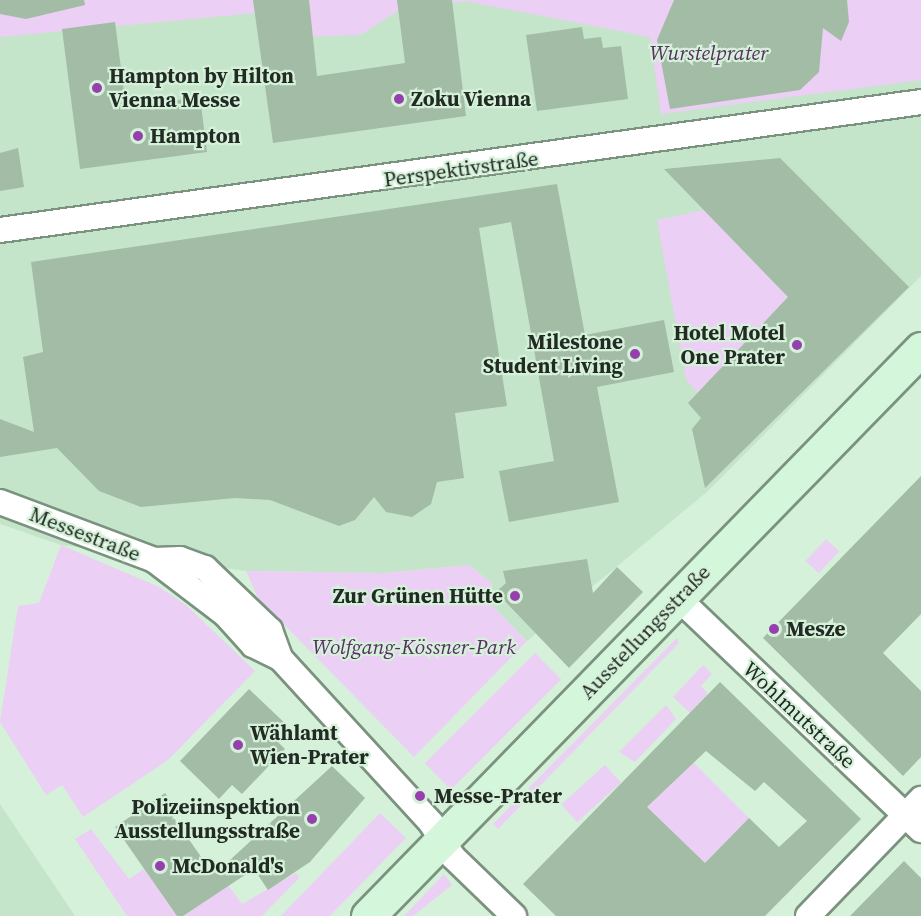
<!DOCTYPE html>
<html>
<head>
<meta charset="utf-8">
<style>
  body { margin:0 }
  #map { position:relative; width:921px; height:916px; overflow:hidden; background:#d6f1da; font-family:"Source Serif 4",serif }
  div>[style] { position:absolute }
  .built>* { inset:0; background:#c5e5ca }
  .green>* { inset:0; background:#ebcff4; transform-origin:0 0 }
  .building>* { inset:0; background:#a2bca6 }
  .roads { filter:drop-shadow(2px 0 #7a927e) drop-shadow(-2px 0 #7a927e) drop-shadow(0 2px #7a927e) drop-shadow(0 -2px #7a927e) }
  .street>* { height:24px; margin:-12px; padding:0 12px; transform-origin:12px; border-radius:12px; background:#fff }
  .secondary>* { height:33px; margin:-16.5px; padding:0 16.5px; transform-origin:16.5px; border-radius:16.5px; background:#d4f7dc }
  .dots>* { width:16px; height:16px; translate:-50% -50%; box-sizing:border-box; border:3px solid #d6f1da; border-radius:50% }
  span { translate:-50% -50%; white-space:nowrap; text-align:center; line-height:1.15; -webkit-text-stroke:4.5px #d6f1da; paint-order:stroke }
  .park-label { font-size:21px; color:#592e65; font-style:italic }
  .poi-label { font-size:21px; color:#212b23; font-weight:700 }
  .left { translate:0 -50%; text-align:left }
  .right { translate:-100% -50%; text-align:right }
  .street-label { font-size:21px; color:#212b23 }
</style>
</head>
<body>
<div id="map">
  <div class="built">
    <i style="clip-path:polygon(0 0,921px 0,921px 276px,708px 491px,527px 641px,483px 596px,493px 584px,469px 565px,384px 573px,246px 571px,61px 545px,0 524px)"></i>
    <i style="clip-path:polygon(0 804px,75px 916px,0 916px)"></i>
  </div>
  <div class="green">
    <i style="clip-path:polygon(0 0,921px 0,921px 80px,661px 114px,650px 37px,465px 1px,398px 11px,360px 35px,299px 37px,277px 11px,0 37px)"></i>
    <i style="clip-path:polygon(704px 210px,788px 297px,698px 393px,686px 380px,657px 220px)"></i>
    <i style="left:826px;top:539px;width:18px;height:30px;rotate:43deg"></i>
    <i style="clip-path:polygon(61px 545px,159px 587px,186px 605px,255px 671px,168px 760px,83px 817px,62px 785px,46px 795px,0 722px,18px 606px,39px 603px)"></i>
    <i style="clip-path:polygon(469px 565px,493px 584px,483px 596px,527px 641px,414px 757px,258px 598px,246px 571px,384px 573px)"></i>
    <i style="clip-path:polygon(677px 638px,679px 643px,498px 829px,493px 824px)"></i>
    <i style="left:535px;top:653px;width:37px;height:156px;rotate:45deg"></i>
    <i style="clip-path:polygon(703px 665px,712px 674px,701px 686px,708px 694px,690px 713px,673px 697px)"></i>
    <i style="clip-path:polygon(666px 705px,676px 719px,635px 762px,619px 752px)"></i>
    <i style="left:692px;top:761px;width:81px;height:65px;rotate:45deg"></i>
    <i style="left:605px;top:765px;width:24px;height:59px;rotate:48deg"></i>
    <i style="clip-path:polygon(380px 813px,406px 838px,330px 916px,281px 916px)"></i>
    <i style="clip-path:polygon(91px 829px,129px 879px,144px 869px,177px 916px,127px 916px,75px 839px)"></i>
    <i style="clip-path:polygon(296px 873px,299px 878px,262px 916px,183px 916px,228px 885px,242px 904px)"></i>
    <i style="clip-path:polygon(444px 874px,452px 885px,413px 916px,404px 916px)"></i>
  </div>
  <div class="building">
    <i style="clip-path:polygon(0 0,84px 0,85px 5px,26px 19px,0 14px)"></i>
    <i style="clip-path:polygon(253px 0,309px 0,317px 76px,405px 63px,397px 0,452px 0,466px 116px,273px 143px)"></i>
    <i style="clip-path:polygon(674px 0,847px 0,849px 22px,841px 41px,823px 28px,819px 72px,800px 90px,670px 109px,657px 40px)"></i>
    <i style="clip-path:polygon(115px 22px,126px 107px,200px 97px,207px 152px,80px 169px,62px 29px)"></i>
    <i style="clip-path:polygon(582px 27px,584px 39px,601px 37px,603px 48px,621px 46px,628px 99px,537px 111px,526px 35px)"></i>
    <i style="clip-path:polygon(18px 148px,24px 187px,0 191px,0 153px)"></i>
    <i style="clip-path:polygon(780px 158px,909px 287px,705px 488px,692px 429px,701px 418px,688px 403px,788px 297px,664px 169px)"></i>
    <i style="clip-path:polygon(557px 184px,585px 335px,664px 320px,674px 372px,597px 387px,619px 502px,509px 522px,499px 471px,554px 461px,511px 222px,479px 228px,507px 406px,455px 413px,464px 478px,437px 482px,431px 504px,412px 517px,386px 512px,374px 497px,355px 520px,339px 526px,270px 500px,235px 498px,141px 507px,99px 491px,57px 448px,0 457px,0 419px,34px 432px,23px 357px,43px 352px,31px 262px)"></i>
    <i style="clip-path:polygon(921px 476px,921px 614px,883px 653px,921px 691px,921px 757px,903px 776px,763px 638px)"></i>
    <i style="clip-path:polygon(587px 559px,593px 593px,617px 567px,643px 592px,569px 668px,496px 592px,506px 583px,503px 571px)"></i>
    <i style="clip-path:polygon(evenodd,720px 682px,861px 819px,765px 916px,556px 916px,523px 884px,720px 682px,706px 751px,755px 791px,764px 782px,807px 821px,779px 847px,749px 818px,705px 863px,647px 807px,706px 751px)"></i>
    <i style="clip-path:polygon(249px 689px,290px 728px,277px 741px,285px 749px,242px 794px,232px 785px,219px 799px,180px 761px)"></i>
    <i style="clip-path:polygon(332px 766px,365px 798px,310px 862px,268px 890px,254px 869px,183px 916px,177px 916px,115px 827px,165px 793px,179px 813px,173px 817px,209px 868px,214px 865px,218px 871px)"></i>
    <i style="clip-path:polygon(904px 861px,921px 878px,921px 916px,850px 916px)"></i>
  </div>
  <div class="roads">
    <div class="street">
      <i style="left:0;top:230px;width:930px;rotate:-7.91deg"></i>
      <i style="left:0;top:502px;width:165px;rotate:20.6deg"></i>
      <i style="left:154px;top:560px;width:26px;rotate:-2deg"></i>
      <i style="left:180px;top:559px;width:27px;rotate:20deg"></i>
      <i style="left:205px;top:568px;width:90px;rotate:43.6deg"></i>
      <i style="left:270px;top:630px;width:30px;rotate:70deg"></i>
      <i style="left:154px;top:560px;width:89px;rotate:37.3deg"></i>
      <i style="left:225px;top:614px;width:42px;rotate:47.9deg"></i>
      <i style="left:253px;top:645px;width:30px;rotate:26deg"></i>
      <i style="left:280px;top:658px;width:224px;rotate:47.5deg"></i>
      <i style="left:431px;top:823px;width:40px;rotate:57.1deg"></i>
      <i style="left:453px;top:857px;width:85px;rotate:44deg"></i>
      <i style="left:678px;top:598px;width:336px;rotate:43.7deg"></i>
      <i style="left:808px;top:916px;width:163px;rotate:-46deg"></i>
    </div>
    <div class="secondary">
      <i style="left:368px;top:916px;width:792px;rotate:-45.72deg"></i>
    </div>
  </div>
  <div class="dots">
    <i style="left:97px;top:88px;background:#9540ad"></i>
    <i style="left:399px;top:99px;background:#9540ad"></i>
    <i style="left:138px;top:136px;background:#9540ad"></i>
    <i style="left:797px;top:345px;background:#9540ad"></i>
    <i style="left:635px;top:354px;background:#9540ad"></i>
    <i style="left:515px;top:596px;background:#9540ad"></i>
    <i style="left:774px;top:629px;background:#9540ad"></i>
    <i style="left:238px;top:745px;background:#9540ad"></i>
    <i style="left:420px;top:796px;background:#9540ad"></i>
    <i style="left:312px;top:819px;background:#9540ad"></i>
    <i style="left:160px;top:866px;background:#9540ad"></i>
  </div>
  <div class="park-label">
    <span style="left:709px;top:53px">Wurstelprater</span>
    <span style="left:414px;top:647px">Wolfgang-Kössner-Park</span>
  </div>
  <div class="poi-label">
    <span class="left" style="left:109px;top:88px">Hampton by Hilton<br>Vienna Messe</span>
    <span class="left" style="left:411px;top:99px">Zoku Vienna</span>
    <span class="left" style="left:150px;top:136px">Hampton</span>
    <span class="right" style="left:785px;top:345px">Hotel Motel<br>One Prater</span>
    <span class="right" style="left:623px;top:354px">Milestone<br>Student Living</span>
    <span class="right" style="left:503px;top:596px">Zur Grünen Hütte</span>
    <span class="left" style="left:786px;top:629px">Mesze</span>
    <span class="left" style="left:250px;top:745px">Wählamt<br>Wien-Prater</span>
    <span class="left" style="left:434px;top:796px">Messe-Prater</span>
    <span class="right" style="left:300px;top:819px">Polizeiinspektion<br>Ausstellungsstraße</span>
    <span class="left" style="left:172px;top:866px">McDonald's</span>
  </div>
  <div class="street-label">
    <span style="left:461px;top:169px;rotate:-8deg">Perspektivstraße</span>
    <span style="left:85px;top:534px;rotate:21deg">Messestraße</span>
    <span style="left:645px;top:632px;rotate:-46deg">Ausstellungsstraße</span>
    <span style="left:799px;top:715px;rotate:43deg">Wohlmutstraße</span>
  </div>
</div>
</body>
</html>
